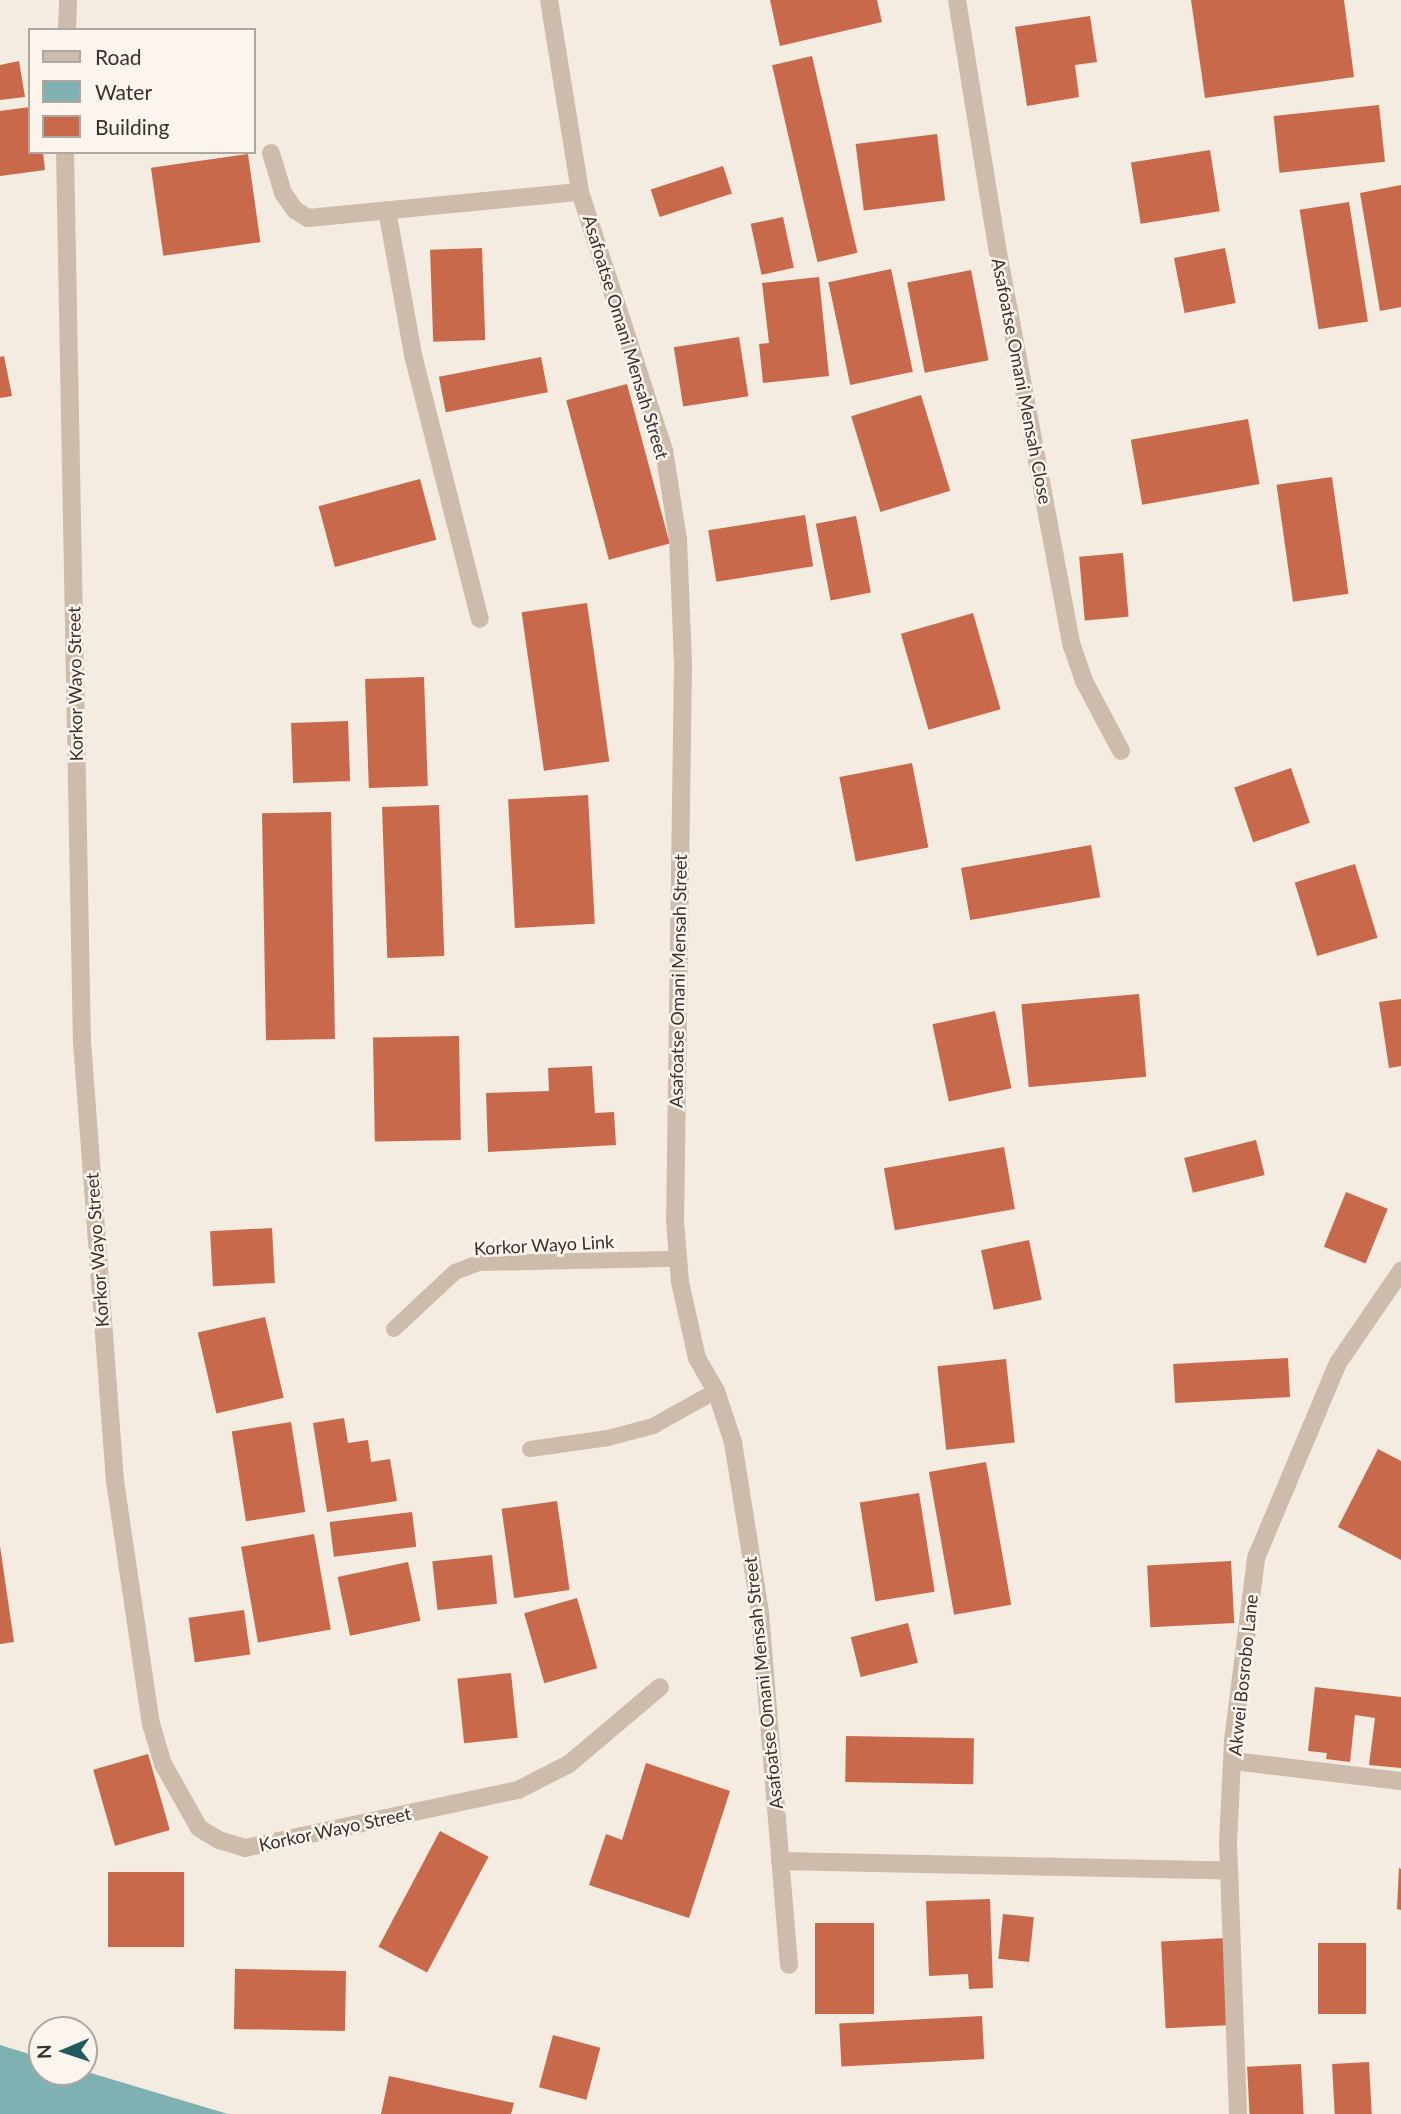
<!DOCTYPE html>
<html>
<head>
<meta charset="utf-8">
<style>
  body { margin:0 }
  #map { position:relative; width:1401px; height:2114px; overflow:hidden; background:#f4ebe1; font-family:Lato,sans-serif }
  div>[style] { position:absolute }
  .water>* { inset:0; background:#7fb0b2 }
  .building>* { inset:0; background:#c8694b; transform-origin:0 0 }
  .service>* { height:16px; margin:-8px; padding:0 8px; transform-origin:8px; border-radius:8px; background:#cdbbac }
  .minor>* { height:18px; margin:-9px; padding:0 9px; transform-origin:9px; border-radius:9px; background:#cdbbac }
  span { translate:-50% -50%; white-space:nowrap; text-align:center; line-height:1.15; -webkit-text-stroke:5px #fbf5ee; paint-order:stroke }
  .street-label { font-size:18px; color:#3b302b }
  .legend { position:absolute; left:28px; top:28px; width:228px; height:126px; box-sizing:border-box; background:#fbf5ee; border:2px solid #aea6a0; margin:0; padding:9px 12px; list-style:none; font-size:21px; color:#3b302b }
  .legend li { display:flex; align-items:center; gap:14px; height:35px }
  .legend b { width:35px; border:2px solid #aea6a0 }
  .north { position:absolute; left:28px; top:2016px; width:70px; height:70px; box-sizing:border-box; background:#fbf5ee; border:2px solid #aea6a0; border-radius:50%; rotate:268deg; font-size:19px; font-weight:700; line-height:28px; text-align:center; color:#3b302b }
  .north::after { content:''; display:block; margin:auto; width:24px; height:32px; background:#1f5a5e; clip-path:polygon(50% 0,100% 100%,50% 72%,0 100%) }
</style>
</head>
<body>
<div id="map">
  <div class="water">
    <i style="clip-path:polygon(0 2045px,42px 2058px,42px 2072px,84px 2071px,228px 2114px,0 2114px)"></i>
  </div>
  <div class="building">
    <i style="clip-path:polygon(770px 0,877px 0,882px 22px,780px 46px)"></i>
    <i style="clip-path:polygon(1191px 0,1344px 0,1354px 77px,1205px 98px)"></i>
    <i style="clip-path:polygon(1090px 16px,1097px 62px,1075px 65px,1079px 97px,1027px 106px,1015px 27px)"></i>
    <i style="left:812px;top:56px;width:202px;height:41px;rotate:77deg"></i>
    <i style="clip-path:polygon(19px 61px,25px 97px,0 100px,0 65px)"></i>
    <i style="left:1379px;top:105px;width:57px;height:106px;rotate:84deg"></i>
    <i style="clip-path:polygon(30px 107px,30px 152px,43px 152px,45px 170px,0 176px,0 111px)"></i>
    <i style="left:937px;top:134px;width:67px;height:82px;rotate:83deg"></i>
    <i style="left:1210px;top:150px;width:62px;height:80px;rotate:81deg"></i>
    <i style="left:248px;top:154px;width:89px;height:98px;rotate:82deg"></i>
    <i style="left:723px;top:166px;width:29px;height:76px;rotate:72deg"></i>
    <i style="clip-path:polygon(1401px 185px,1401px 307px,1380px 311px,1360px 193px)"></i>
    <i style="left:1349px;top:202px;width:121px;height:50px;rotate:81deg"></i>
    <i style="left:783px;top:217px;width:52px;height:33px;rotate:78deg"></i>
    <i style="left:482px;top:248px;width:92px;height:52px;rotate:88deg"></i>
    <i style="left:1225px;top:248px;width:56px;height:52px;rotate:79deg"></i>
    <i style="left:891px;top:269px;width:105px;height:64px;rotate:78deg"></i>
    <i style="left:971px;top:270px;width:92px;height:65px;rotate:79deg"></i>
    <i style="clip-path:polygon(819px 277px,829px 376px,763px 383px,759px 344px,769px 343px,762px 283px)"></i>
    <i style="left:739px;top:337px;width:60px;height:66px;rotate:81deg"></i>
    <i style="clip-path:polygon(4px 356px,12px 396px,0 398px,0 357px)"></i>
    <i style="left:541px;top:357px;width:36px;height:104px;rotate:79deg"></i>
    <i style="left:627px;top:384px;width:165px;height:63px;rotate:75deg"></i>
    <i style="left:921px;top:395px;width:100px;height:73px;rotate:73deg"></i>
    <i style="left:1248px;top:419px;width:66px;height:119px;rotate:80deg"></i>
    <i style="left:1332px;top:477px;width:118px;height:56px;rotate:82deg"></i>
    <i style="left:420px;top:479px;width:63px;height:105px;rotate:75deg"></i>
    <i style="left:805px;top:515px;width:52px;height:98px;rotate:81deg"></i>
    <i style="left:856px;top:516px;width:78px;height:41px;rotate:79deg"></i>
    <i style="left:1123px;top:553px;width:64px;height:44px;rotate:85deg"></i>
    <i style="left:587px;top:603px;width:160px;height:66px;rotate:82deg"></i>
    <i style="left:973px;top:613px;width:100px;height:75px;rotate:74deg"></i>
    <i style="left:424px;top:677px;width:109px;height:59px;rotate:88deg"></i>
    <i style="left:348px;top:721px;width:60px;height:57px;rotate:88deg"></i>
    <i style="left:912px;top:763px;width:86px;height:74px;rotate:79deg"></i>
    <i style="left:1291px;top:768px;width:58px;height:60px;rotate:71deg"></i>
    <i style="left:588px;top:795px;width:129px;height:80px;rotate:87deg"></i>
    <i style="left:439px;top:805px;width:151px;height:57px;rotate:88deg"></i>
    <i style="left:331px;top:812px;width:227px;height:69px;rotate:89deg"></i>
    <i style="left:1091px;top:845px;width:53px;height:132px;rotate:80deg"></i>
    <i style="left:1355px;top:864px;width:77px;height:63px;rotate:73deg"></i>
    <i style="left:1139px;top:994px;width:83px;height:118px;rotate:85deg"></i>
    <i style="clip-path:polygon(1401px 999px,1401px 1066px,1389px 1068px,1379px 1002px)"></i>
    <i style="left:995px;top:1011px;width:79px;height:64px;rotate:78deg"></i>
    <i style="left:459px;top:1036px;width:104px;height:86px;rotate:89deg"></i>
    <i style="clip-path:polygon(592px 1066px,595px 1113px,614px 1112px,616px 1145px,488px 1152px,486px 1093px,549px 1091px,548px 1068px)"></i>
    <i style="left:1256px;top:1140px;width:36px;height:74px;rotate:76deg"></i>
    <i style="left:1004px;top:1147px;width:63px;height:122px;rotate:80deg"></i>
    <i style="left:1346px;top:1192px;width:45px;height:59px;rotate:22deg"></i>
    <i style="left:272px;top:1228px;width:55px;height:62px;rotate:87deg"></i>
    <i style="left:1029px;top:1240px;width:61px;height:49px;rotate:78deg"></i>
    <i style="left:265px;top:1317px;width:83px;height:69px;rotate:77deg"></i>
    <i style="left:1288px;top:1358px;width:39px;height:115px;rotate:87deg"></i>
    <i style="left:1006px;top:1359px;width:84px;height:69px;rotate:84deg"></i>
    <i style="clip-path:polygon(344px 1418px,348px 1443px,368px 1440px,371px 1462px,390px 1459px,397px 1501px,327px 1512px,313px 1423px)"></i>
    <i style="left:291px;top:1422px;width:91px;height:60px;rotate:81deg"></i>
    <i style="clip-path:polygon(1378px 1449px,1401px 1461px,1401px 1560px,1338px 1527px)"></i>
    <i style="left:986px;top:1462px;width:145px;height:58px;rotate:80deg"></i>
    <i style="left:919px;top:1493px;width:100px;height:60px;rotate:81deg"></i>
    <i style="left:557px;top:1501px;width:90px;height:56px;rotate:82deg"></i>
    <i style="left:412px;top:1512px;width:35px;height:83px;rotate:83deg"></i>
    <i style="left:314px;top:1534px;width:97px;height:74px;rotate:80deg"></i>
    <i style="clip-path:polygon(0 1546px,14px 1642px,0 1644px)"></i>
    <i style="left:492px;top:1555px;width:49px;height:60px;rotate:84deg"></i>
    <i style="left:1231px;top:1561px;width:62px;height:84px;rotate:87deg"></i>
    <i style="left:408px;top:1562px;width:60px;height:72px;rotate:78deg"></i>
    <i style="left:577px;top:1598px;width:73px;height:55px;rotate:74deg"></i>
    <i style="left:244px;top:1610px;width:45px;height:56px;rotate:82deg"></i>
    <i style="left:908px;top:1623px;width:41px;height:59px;rotate:76deg"></i>
    <i style="left:511px;top:1673px;width:65px;height:54px;rotate:84deg"></i>
    <i style="clip-path:polygon(1315px 1687px,1401px 1697px,1401px 1768px,1369px 1765px,1375px 1718px,1355px 1715px,1350px 1762px,1326px 1759px,1327px 1753px,1308px 1751px)"></i>
    <i style="left:846px;top:1736px;width:128px;height:46px;rotate:1deg"></i>
    <i style="left:148px;top:1754px;width:79px;height:57px;rotate:74deg"></i>
    <i style="clip-path:polygon(646px 1763px,730px 1791px,689px 1918px,589px 1885px,606px 1834px,622px 1840px)"></i>
    <i style="left:440px;top:1831px;width:55px;height:131px;rotate:28deg"></i>
    <i style="clip-path:polygon(1399px 1868px,1401px 1869px,1401px 1910px,1397px 1909px)"></i>
    <i style="left:184px;top:1872px;width:75px;height:76px;rotate:90deg"></i>
    <i style="clip-path:polygon(990px 1899px,993px 1988px,969px 1989px,968px 1974px,929px 1976px,926px 1901px)"></i>
    <i style="left:1003px;top:1914px;width:31px;height:45px;rotate:6deg"></i>
    <i style="left:815px;top:1923px;width:59px;height:91px"></i>
    <i style="left:1227px;top:1938px;width:87px;height:66px;rotate:87deg"></i>
    <i style="left:1318px;top:1943px;width:48px;height:71px"></i>
    <i style="left:235px;top:1969px;width:111px;height:60px;rotate:1deg"></i>
    <i style="left:982px;top:2016px;width:43px;height:143px;rotate:87deg"></i>
    <i style="left:553px;top:2035px;width:49px;height:54px;rotate:15deg"></i>
    <i style="left:1369px;top:2062px;width:52px;height:37px;rotate:87deg"></i>
    <i style="left:1301px;top:2064px;width:50px;height:54px;rotate:87deg"></i>
    <i style="clip-path:polygon(389px 2076px,514px 2103px,511px 2114px,381px 2114px)"></i>
  </div>
  <div class="service">
    <i style="left:394px;top:1329px;width:83px;rotate:-43.1deg"></i>
    <i style="left:455px;top:1272px;width:26px;rotate:-21deg"></i>
    <i style="left:479px;top:1263px;width:199px;rotate:-1.2deg"></i>
    <i style="left:530px;top:1449px;width:79px;rotate:-8deg"></i>
    <i style="left:608px;top:1438px;width:47px;rotate:-14.9deg"></i>
    <i style="left:653px;top:1426px;width:72px;rotate:-29.1deg"></i>
  </div>
  <div class="minor">
    <i style="left:549px;top:0;width:194px;rotate:80.8deg"></i>
    <i style="left:580px;top:192px;width:271px;rotate:72deg"></i>
    <i style="left:664px;top:450px;width:90px;rotate:81.1deg"></i>
    <i style="left:678px;top:539px;width:126px;rotate:87.7deg"></i>
    <i style="left:683px;top:665px;width:556px;rotate:90.82deg"></i>
    <i style="left:675px;top:1221px;width:61px;rotate:85.3deg"></i>
    <i style="left:680px;top:1282px;width:78px;rotate:77.4deg"></i>
    <i style="left:697px;top:1358px;width:38px;rotate:60deg"></i>
    <i style="left:716px;top:1391px;width:54px;rotate:71.6deg"></i>
    <i style="left:733px;top:1442px;width:173px;rotate:81deg"></i>
    <i style="left:760px;top:1613px;width:353px;rotate:85.3deg"></i>
    <i style="left:957px;top:0;width:250px;rotate:80.8deg"></i>
    <i style="left:997px;top:247px;width:406px;rotate:79.4deg"></i>
    <i style="left:1072px;top:646px;width:37px;rotate:71deg"></i>
    <i style="left:1084px;top:681px;width:79px;rotate:62.1deg"></i>
    <i style="left:67px;top:30px;width:30px;rotate:-88deg"></i>
    <i style="left:65px;top:152px;width:890px;rotate:88.91deg"></i>
    <i style="left:82px;top:1042px;width:440px;rotate:85.7deg"></i>
    <i style="left:115px;top:1481px;width:246px;rotate:81.6deg"></i>
    <i style="left:151px;top:1724px;width:42px;rotate:73.3deg"></i>
    <i style="left:163px;top:1764px;width:73px;rotate:60.6deg"></i>
    <i style="left:199px;top:1828px;width:23px;rotate:31deg"></i>
    <i style="left:219px;top:1840px;width:27px;rotate:17deg"></i>
    <i style="left:245px;top:1848px;width:279px;rotate:-12deg"></i>
    <i style="left:518px;top:1790px;width:57px;rotate:-27deg"></i>
    <i style="left:569px;top:1764px;width:119px;rotate:-40.2deg"></i>
    <i style="left:271px;top:153px;width:42px;rotate:73.3deg"></i>
    <i style="left:283px;top:193px;width:21px;rotate:55deg"></i>
    <i style="left:295px;top:210px;width:15px;rotate:32deg"></i>
    <i style="left:308px;top:218px;width:273px;rotate:-5.5deg"></i>
    <i style="left:387px;top:210px;width:147px;rotate:79.8deg"></i>
    <i style="left:413px;top:355px;width:272px;rotate:75.8deg"></i>
    <i style="left:1233px;top:1761px;width:169px;rotate:6.8deg"></i>
    <i style="left:780px;top:1861px;width:448px;rotate:1.2deg"></i>
    <i style="left:1238px;top:2114px;width:271px;rotate:-92.1deg"></i>
    <i style="left:1228px;top:1843px;width:102px;rotate:-87.2deg"></i>
    <i style="left:1233px;top:1741px;width:184px;rotate:-82.8deg"></i>
    <i style="left:1256px;top:1558px;width:212px;rotate:-67.2deg"></i>
    <i style="left:1338px;top:1363px;width:112px;rotate:-55.6deg"></i>
  </div>
  <div class="street-label">
    <span style="left:626px;top:337px;rotate:73deg">Asafoatse Omani Mensah Street</span>
    <span style="left:1022px;top:381px;rotate:79deg">Asafoatse Omani Mensah Close</span>
    <span style="left:75px;top:684px;rotate:-91deg">Korkor Wayo Street</span>
    <span style="left:678px;top:981px;rotate:-89deg">Asafoatse Omani Mensah Street</span>
    <span style="left:544px;top:1245px;rotate:-3deg">Korkor Wayo Link</span>
    <span style="left:97px;top:1250px;rotate:-94deg">Korkor Wayo Street</span>
    <span style="left:1243px;top:1675px;rotate:-84deg">Akwei Bosrobo Lane</span>
    <span style="left:763px;top:1683px;rotate:-96deg">Asafoatse Omani Mensah Street</span>
    <span style="left:335px;top:1829px;rotate:-12deg">Korkor Wayo Street</span>
  </div>
  <ul class="legend">
  <li><b style="height:9px;background:#cdbbac"></b>Road</li>
  <li><b style="height:19px;background:#7fb0b2"></b>Water</li>
  <li><b style="height:19px;background:#c8694b"></b>Building</li>
  </ul>
  <div class="north">N</div>
</div>
</body>
</html>
